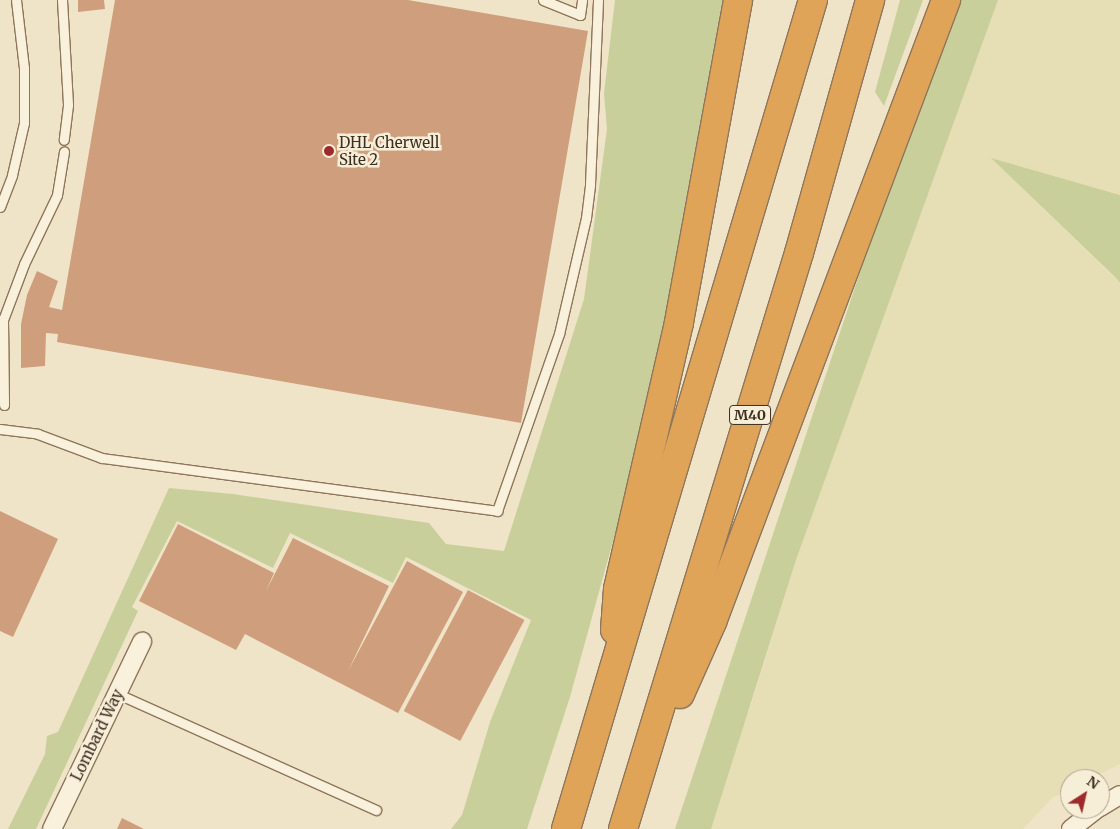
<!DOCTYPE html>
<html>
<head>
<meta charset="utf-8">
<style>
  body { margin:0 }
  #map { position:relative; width:1120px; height:829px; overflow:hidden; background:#f0e4c8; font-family:Merriweather,serif }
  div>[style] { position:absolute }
  .farmland>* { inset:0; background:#e6deb5 }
  .green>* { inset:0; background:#c9cf9b }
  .building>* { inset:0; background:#cf9f7d; transform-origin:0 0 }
  .roads { filter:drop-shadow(1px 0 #8d765c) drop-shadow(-1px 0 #8d765c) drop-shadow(0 1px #8d765c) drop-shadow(0 -1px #8d765c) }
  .service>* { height:9px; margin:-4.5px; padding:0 4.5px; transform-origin:4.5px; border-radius:4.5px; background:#faf1dc }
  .minor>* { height:18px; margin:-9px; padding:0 9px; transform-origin:9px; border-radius:9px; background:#faf1dc }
  .motorway>* { height:28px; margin:-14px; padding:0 14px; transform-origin:14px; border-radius:14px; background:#e0a458 }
  .dots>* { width:14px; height:14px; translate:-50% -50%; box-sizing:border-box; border:2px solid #f7eed8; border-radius:50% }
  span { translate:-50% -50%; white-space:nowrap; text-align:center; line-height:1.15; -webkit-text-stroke:5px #f7eed8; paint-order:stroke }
  .shield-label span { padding:1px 4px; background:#f7eed8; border:1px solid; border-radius:4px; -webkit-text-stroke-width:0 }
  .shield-label { font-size:14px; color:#3d2e20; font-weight:700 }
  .poi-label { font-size:15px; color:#3d2e20 }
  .left { translate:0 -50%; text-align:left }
  .street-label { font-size:15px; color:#3d2e20 }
  .north { position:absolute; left:1060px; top:769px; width:50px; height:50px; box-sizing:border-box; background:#f7eed8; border:1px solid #ada18e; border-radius:50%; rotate:35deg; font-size:14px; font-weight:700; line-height:20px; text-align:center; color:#3d2e20 }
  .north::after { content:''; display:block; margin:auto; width:18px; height:22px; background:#9e2a2b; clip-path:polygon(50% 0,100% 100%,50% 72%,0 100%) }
</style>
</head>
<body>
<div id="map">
  <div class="farmland">
    <i style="clip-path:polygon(998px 0,1120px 0,1120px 195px,992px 159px,1120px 283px,1120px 764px,1090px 779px,1070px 779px,1070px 789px,1052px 798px,1023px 829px,704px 829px,751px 705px,796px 560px)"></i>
  </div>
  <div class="green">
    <i style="clip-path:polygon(615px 0,726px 0,688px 216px,640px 443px,570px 697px,527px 829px,451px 829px,462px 815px,490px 722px,531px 620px,406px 557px,393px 583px,290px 533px,273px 568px,177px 521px,132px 607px,138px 611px,36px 829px,8px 829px,45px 754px,47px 736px,58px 732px,169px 488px,233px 494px,429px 523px,446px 544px,504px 551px,584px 299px,607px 129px,604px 93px)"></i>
    <i style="clip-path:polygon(900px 0,923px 0,884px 106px,875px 92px)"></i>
    <i style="clip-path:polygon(960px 0,998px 0,796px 560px,711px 829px,675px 829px,879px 215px)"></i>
    <i style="clip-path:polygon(991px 158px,1120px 195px,1120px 283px,1116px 278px)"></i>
  </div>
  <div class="building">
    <i style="clip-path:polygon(78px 0,104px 0,105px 9px,78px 12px)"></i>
    <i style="clip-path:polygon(115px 0,408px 0,588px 31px,521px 423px,57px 342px,58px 334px,46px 333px,45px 366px,21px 368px,21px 324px,27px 295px,37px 271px,58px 281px,49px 307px,62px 310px)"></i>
    <i style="clip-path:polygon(0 511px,58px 539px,13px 637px,0 631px)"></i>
    <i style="clip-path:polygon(178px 524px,274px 573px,266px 591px,293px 538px,389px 586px,348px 671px,407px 561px,463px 592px,398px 713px,245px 634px,236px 650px,139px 601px)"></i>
    <i style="left:468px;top:590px;width:64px;height:137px;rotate:28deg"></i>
    <i style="clip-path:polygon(122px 818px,144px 829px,117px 829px)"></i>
  </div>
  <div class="roads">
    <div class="service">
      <i style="left:62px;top:0;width:105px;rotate:86.7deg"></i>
      <i style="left:68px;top:105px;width:35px;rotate:97deg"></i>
      <i style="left:543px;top:0;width:40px;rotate:22deg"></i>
      <i style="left:580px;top:15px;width:15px;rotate:-82deg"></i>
      <i style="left:0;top:207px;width:34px;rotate:-69deg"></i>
      <i style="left:12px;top:175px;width:53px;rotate:-77deg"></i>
      <i style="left:24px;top:123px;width:55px;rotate:-90deg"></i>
      <i style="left:24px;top:68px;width:68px;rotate:-96.7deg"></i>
      <i style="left:0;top:320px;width:3px"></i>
      <i style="left:3px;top:320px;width:60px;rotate:-69.4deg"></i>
      <i style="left:24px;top:264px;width:76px;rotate:-64.4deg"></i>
      <i style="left:57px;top:195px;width:44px;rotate:-80.8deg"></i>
      <i style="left:3px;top:320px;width:85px;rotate:89.3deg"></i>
      <i style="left:0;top:429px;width:38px;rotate:7deg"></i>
      <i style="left:38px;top:434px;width:68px;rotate:20.6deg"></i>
      <i style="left:102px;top:458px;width:399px;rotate:7.6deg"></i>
      <i style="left:497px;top:511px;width:188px;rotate:-70.7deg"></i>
      <i style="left:559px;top:334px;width:119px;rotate:-76.9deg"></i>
      <i style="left:586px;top:218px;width:34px;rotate:-83deg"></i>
      <i style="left:590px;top:184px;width:184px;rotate:-87.5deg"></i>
      <i style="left:118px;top:694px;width:283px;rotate:24.2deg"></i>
    </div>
    <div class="minor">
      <i style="left:1100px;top:807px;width:23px;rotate:-31deg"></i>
      <i style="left:52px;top:829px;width:208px;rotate:-64.3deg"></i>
      <i style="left:1071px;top:829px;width:33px;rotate:-38deg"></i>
    </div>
    <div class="motorway">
      <i style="left:615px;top:630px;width:41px;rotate:-85.8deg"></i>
      <i style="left:618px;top:589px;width:274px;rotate:-77.1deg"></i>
      <i style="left:679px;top:322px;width:327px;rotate:-79.6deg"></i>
      <i style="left:680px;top:694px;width:79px;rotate:-66deg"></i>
      <i style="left:712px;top:622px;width:665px;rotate:-69.38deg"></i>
      <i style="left:566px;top:829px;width:865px;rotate:-73.41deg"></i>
      <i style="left:623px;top:829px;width:602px;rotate:-73.01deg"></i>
      <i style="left:799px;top:253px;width:263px;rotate:-74.3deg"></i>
    </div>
  </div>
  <div class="dots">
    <i style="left:329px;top:151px;background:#9e2a2b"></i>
  </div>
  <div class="shield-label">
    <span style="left:750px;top:415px">M40</span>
  </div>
  <div class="poi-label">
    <span class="left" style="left:339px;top:151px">DHL Cherwell<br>Site 2</span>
  </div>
  <div class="street-label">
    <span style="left:97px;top:735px;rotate:-64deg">Lombard Way</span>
  </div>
  <div class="north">N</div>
</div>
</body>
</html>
